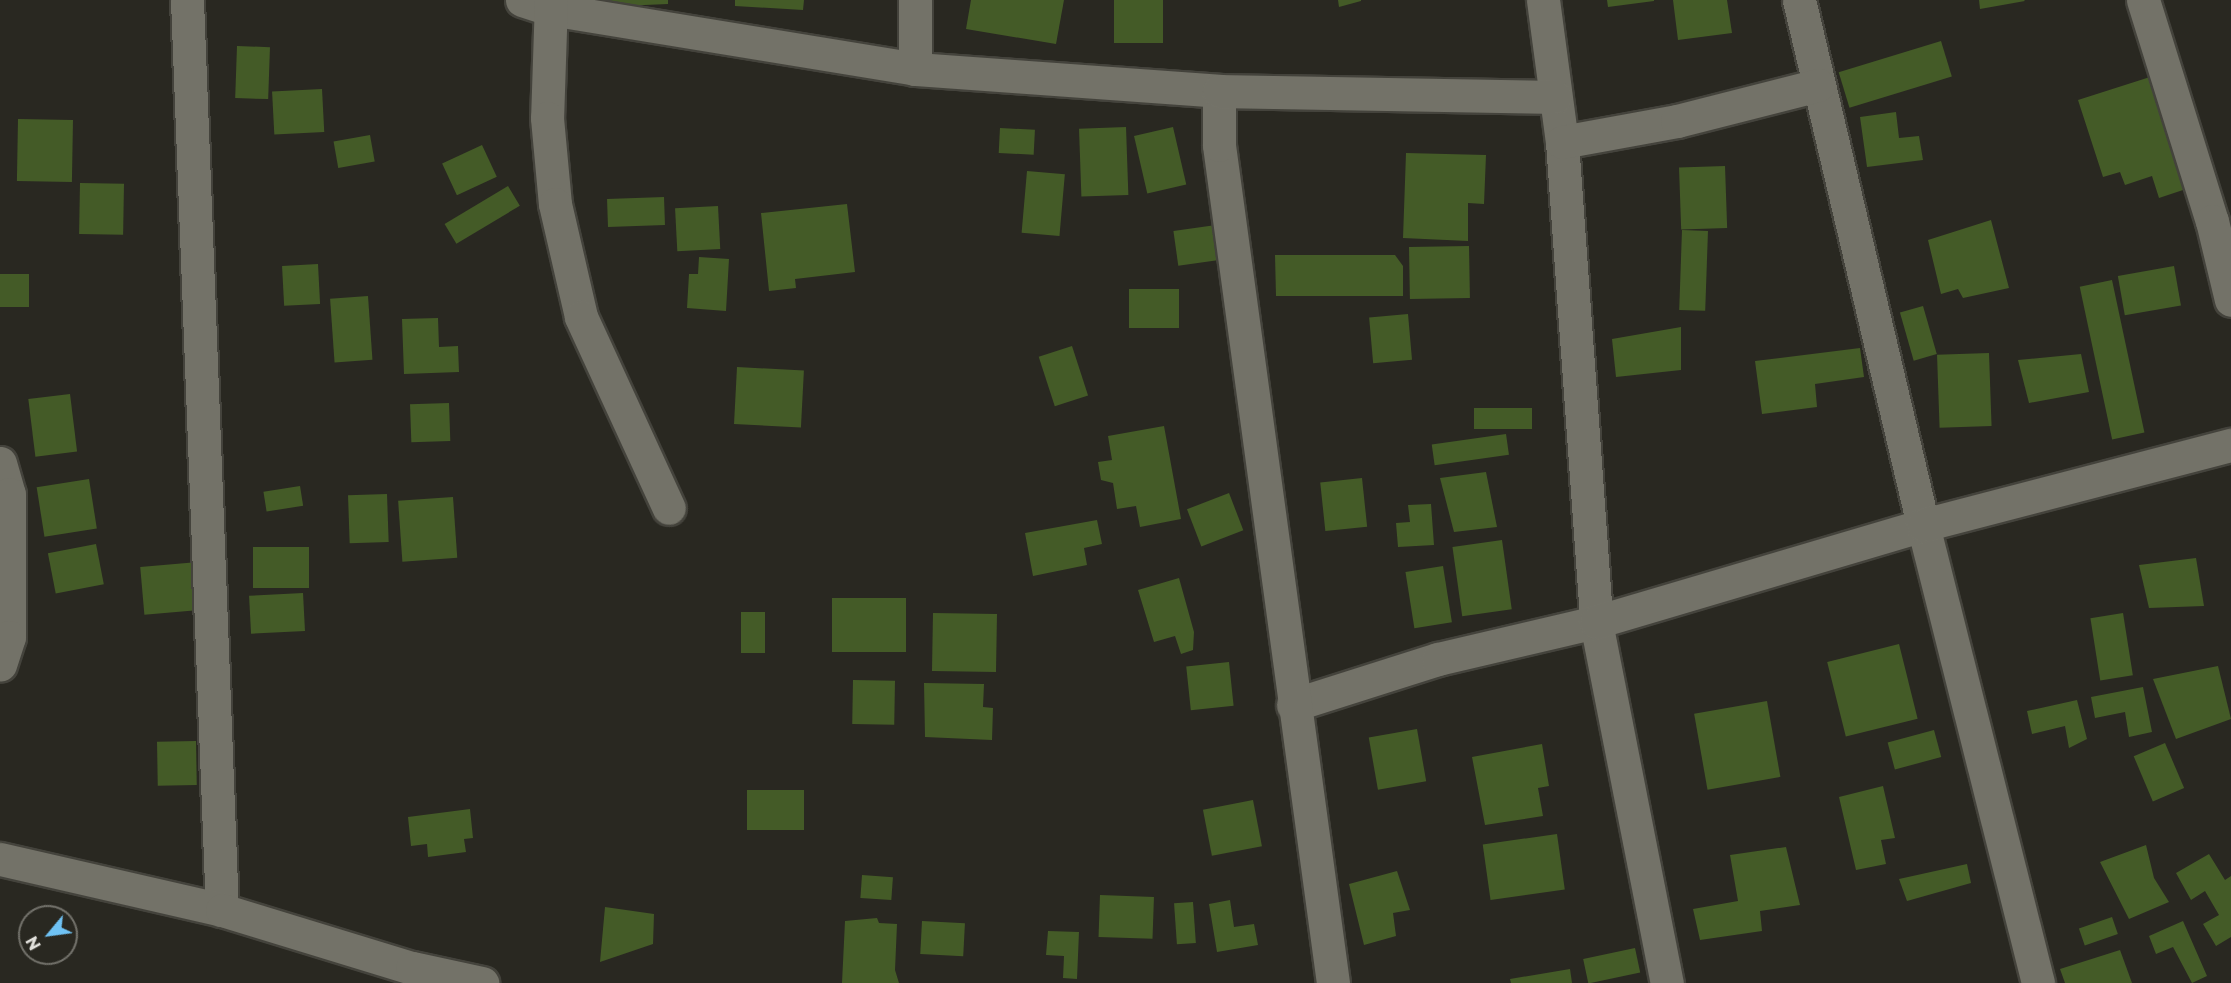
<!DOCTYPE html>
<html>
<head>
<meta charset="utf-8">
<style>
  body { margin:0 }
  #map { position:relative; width:2231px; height:983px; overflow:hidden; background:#292821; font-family:Montserrat,sans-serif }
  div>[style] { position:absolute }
  .building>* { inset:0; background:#445b27; transform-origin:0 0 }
  .roads { filter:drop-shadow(2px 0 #44433c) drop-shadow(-2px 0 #44433c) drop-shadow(0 2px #44433c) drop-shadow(0 -2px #44433c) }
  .minor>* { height:33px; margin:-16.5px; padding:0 16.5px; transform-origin:16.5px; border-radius:16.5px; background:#737268 }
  span { translate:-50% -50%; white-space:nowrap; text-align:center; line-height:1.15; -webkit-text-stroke:5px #292821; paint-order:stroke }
  .north { position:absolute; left:18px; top:905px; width:60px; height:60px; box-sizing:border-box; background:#292821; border:2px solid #73726b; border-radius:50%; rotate:241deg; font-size:16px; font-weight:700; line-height:24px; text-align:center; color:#e1e0db }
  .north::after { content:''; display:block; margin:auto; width:21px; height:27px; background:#6fc2f4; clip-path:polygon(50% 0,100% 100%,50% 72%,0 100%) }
</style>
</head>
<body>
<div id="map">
  <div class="building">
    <i style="clip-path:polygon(598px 0,668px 0,668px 4px,598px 7px)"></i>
    <i style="clip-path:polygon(735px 0,804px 0,803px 10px,735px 6px)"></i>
    <i style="clip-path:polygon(971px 0,1064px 0,1056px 44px,966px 29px)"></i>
    <i style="left:1114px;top:0;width:49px;height:43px"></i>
    <i style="clip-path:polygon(1338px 0,1361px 0,1361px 1px,1339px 7px)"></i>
    <i style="clip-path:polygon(1607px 0,1654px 0,1654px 1px,1608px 7px)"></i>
    <i style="clip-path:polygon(1673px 0,1727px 0,1732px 33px,1678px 40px)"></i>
    <i style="clip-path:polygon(1979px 0,2024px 0,2025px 1px,1980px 9px)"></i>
    <i style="left:1941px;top:41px;width:37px;height:107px;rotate:73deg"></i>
    <i style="left:237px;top:46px;width:33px;height:52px;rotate:2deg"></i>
    <i style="clip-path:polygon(2150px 77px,2186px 189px,2159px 198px,2152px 176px,2125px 185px,2120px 172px,2103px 177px,2078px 100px)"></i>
    <i style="left:322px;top:89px;width:43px;height:50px;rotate:87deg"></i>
    <i style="clip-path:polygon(1896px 112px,1899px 138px,1919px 136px,1923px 160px,1867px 167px,1860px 117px)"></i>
    <i style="left:18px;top:119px;width:55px;height:62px;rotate:1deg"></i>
    <i style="left:1126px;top:127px;width:68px;height:47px;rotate:88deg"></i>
    <i style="left:1173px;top:127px;width:59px;height:40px;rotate:77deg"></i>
    <i style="left:1000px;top:128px;width:35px;height:25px;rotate:3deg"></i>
    <i style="left:370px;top:135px;width:27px;height:37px;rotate:80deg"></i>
    <i style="left:482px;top:145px;width:35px;height:44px;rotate:65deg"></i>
    <i style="clip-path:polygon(1406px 153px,1486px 155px,1484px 204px,1468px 203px,1468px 241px,1403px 238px)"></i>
    <i style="left:1725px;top:166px;width:62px;height:46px;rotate:88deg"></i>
    <i style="left:1027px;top:171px;width:38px;height:62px;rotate:5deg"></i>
    <i style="left:80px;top:183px;width:44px;height:51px;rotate:1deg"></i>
    <i style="left:508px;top:186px;width:23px;height:74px;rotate:59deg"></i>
    <i style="left:664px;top:197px;width:28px;height:57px;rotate:88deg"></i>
    <i style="clip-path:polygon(847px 204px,855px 272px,795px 279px,796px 288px,769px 291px,761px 213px)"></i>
    <i style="left:718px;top:206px;width:43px;height:43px;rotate:87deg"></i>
    <i style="clip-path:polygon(1991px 220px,2009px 288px,1963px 298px,1958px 289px,1941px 294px,1928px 240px)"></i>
    <i style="left:1216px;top:225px;width:35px;height:43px;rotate:82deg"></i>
    <i style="left:1682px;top:230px;width:26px;height:80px;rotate:2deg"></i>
    <i style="left:1469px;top:246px;width:52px;height:60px;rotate:89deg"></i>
    <i style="clip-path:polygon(1275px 255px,1395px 255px,1403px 266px,1403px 296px,1276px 296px)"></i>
    <i style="clip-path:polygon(699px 257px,729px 259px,726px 311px,687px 308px,689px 274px,698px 274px)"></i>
    <i style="left:318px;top:264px;width:40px;height:36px;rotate:87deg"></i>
    <i style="left:2174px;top:266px;width:40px;height:57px;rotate:80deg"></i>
    <i style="left:0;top:274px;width:29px;height:33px"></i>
    <i style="left:2112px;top:280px;width:156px;height:33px;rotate:78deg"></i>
    <i style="left:1129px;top:289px;width:50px;height:39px"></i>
    <i style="left:368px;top:296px;width:64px;height:38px;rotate:86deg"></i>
    <i style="left:1923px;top:306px;width:50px;height:24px;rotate:74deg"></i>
    <i style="left:1408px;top:314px;width:46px;height:39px;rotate:85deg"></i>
    <i style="clip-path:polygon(438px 318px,439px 347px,458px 346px,459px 372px,404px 374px,402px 319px)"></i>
    <i style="clip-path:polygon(1681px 327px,1681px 370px,1616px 377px,1612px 339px)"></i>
    <i style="left:1072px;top:346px;width:52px;height:35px;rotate:72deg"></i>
    <i style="clip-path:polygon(1860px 348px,1864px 377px,1815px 384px,1817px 407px,1762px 414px,1755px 361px)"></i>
    <i style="left:1989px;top:353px;width:73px;height:52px;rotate:88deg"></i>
    <i style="clip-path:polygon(2081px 354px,2089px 392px,2029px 403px,2018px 360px)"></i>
    <i style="left:737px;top:367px;width:67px;height:57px;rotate:3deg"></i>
    <i style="left:70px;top:394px;width:58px;height:42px;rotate:83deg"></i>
    <i style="left:449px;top:403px;width:38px;height:39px;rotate:88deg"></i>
    <i style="left:1474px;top:408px;width:58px;height:21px"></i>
    <i style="clip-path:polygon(1164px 426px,1181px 519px,1140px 527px,1136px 506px,1117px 509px,1113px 483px,1101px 480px,1098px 462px,1112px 460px,1108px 436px)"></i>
    <i style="left:1506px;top:434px;width:21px;height:75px;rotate:82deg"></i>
    <i style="clip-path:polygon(1486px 472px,1497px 527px,1454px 532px,1440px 478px)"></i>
    <i style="left:1362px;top:478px;width:49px;height:42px;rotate:84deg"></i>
    <i style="left:89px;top:479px;width:50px;height:53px;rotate:81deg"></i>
    <i style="left:300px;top:486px;width:20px;height:37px;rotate:81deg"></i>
    <i style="left:1229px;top:493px;width:40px;height:45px;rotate:69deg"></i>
    <i style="left:387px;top:494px;width:48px;height:39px;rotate:88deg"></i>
    <i style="left:453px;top:497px;width:61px;height:55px;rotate:86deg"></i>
    <i style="clip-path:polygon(1431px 504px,1434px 545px,1398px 547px,1396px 523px,1410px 522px,1408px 505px)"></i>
    <i style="clip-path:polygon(1097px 520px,1102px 544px,1084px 548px,1087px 565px,1033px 576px,1025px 533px)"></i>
    <i style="left:1502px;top:540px;width:70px;height:50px;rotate:82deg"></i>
    <i style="left:96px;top:544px;width:41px;height:49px;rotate:79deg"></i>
    <i style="left:253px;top:547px;width:56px;height:41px"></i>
    <i style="clip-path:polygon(2196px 558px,2204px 606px,2149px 608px,2139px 565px)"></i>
    <i style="left:198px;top:562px;width:48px;height:58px;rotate:85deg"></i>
    <i style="left:1443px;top:566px;width:57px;height:38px;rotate:81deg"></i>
    <i style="clip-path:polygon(1179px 578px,1194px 632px,1193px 650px,1181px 654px,1175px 636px,1154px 642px,1138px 590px)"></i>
    <i style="left:303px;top:593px;width:38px;height:54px;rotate:87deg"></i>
    <i style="left:832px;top:598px;width:74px;height:54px"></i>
    <i style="left:741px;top:612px;width:24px;height:41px"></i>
    <i style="left:933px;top:613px;width:64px;height:58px;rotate:1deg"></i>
    <i style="left:2123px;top:613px;width:63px;height:33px;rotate:81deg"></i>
    <i style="left:1899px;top:644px;width:77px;height:74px;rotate:76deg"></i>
    <i style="left:1229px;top:662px;width:44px;height:43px;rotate:84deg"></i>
    <i style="clip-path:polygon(2218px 666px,2231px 719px,2176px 739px,2153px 679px)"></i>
    <i style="left:853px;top:680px;width:42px;height:44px;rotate:1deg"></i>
    <i style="clip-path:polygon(924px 683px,984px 684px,983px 707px,993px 708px,992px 740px,925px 737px)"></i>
    <i style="clip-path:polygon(2143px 687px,2152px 732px,2129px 737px,2125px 712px,2095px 718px,2091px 697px)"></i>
    <i style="clip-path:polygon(2077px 700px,2087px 739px,2069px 748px,2065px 726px,2032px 734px,2027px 711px)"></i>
    <i style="left:1767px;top:701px;width:77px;height:74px;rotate:80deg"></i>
    <i style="left:1417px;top:729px;width:53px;height:49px;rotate:80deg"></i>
    <i style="left:1934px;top:730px;width:28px;height:48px;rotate:75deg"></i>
    <i style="left:196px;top:741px;width:44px;height:39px;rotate:89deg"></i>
    <i style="left:2165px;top:743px;width:49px;height:34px;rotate:67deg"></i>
    <i style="clip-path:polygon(1542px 744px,1549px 786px,1538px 788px,1543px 816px,1485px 825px,1472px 757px)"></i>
    <i style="clip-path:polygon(1883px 786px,1895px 838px,1881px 840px,1886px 864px,1856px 870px,1839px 797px)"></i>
    <i style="left:747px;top:790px;width:57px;height:40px"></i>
    <i style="left:1253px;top:800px;width:47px;height:51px;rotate:79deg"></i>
    <i style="clip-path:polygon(470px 809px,473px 838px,464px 839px,466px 852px,428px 857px,427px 844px,411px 846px,408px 817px)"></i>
    <i style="left:1557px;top:834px;width:56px;height:75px;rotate:82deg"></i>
    <i style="clip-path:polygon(2146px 845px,2154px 878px,2169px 902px,2129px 919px,2100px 862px)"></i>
    <i style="clip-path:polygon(1786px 847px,1800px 905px,1760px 911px,1762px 931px,1700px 940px,1693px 909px,1738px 901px,1730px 855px)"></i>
    <i style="clip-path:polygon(2209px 854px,2225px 880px,2231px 876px,2231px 937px,2216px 946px,2203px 924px,2219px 915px,2205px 891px,2191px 900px,2176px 873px)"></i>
    <i style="clip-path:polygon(1967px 864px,1971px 883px,1907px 901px,1899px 879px)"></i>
    <i style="clip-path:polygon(1397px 871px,1410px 910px,1393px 913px,1396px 936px,1364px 945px,1349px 884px)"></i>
    <i style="left:862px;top:875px;width:31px;height:23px;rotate:4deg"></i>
    <i style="left:1100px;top:895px;width:54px;height:42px;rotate:2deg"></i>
    <i style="clip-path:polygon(1230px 900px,1234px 927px,1254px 924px,1258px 945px,1217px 952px,1209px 904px)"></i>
    <i style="left:1193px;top:902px;width:41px;height:19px;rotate:86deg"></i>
    <i style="clip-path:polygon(605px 907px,654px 914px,653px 944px,600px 962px)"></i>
    <i style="left:2112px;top:917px;width:18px;height:35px;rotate:71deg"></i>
    <i style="clip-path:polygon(877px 918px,879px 923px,897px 924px,895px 970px,899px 983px,842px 983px,845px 921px)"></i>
    <i style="left:922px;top:921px;width:43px;height:33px;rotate:3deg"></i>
    <i style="clip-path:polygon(2183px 921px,2207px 976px,2192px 983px,2173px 947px,2156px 954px,2149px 936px)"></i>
    <i style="clip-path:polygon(1048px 931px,1079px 932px,1077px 979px,1063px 978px,1064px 956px,1046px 955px)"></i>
    <i style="left:1635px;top:948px;width:25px;height:53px;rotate:78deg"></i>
    <i style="clip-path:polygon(2120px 950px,2132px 983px,2065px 983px,2060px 969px)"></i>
    <i style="clip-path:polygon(1570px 969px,1572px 983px,1511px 983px,1510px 979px)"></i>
  </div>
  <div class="roads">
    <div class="minor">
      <i style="left:187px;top:0;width:911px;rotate:87.8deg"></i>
      <i style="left:522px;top:0;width:29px;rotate:18deg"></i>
      <i style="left:550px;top:9px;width:370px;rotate:9.3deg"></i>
      <i style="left:915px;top:69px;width:305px;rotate:4.1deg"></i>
      <i style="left:551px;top:0;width:118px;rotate:91.9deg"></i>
      <i style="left:547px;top:118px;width:86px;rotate:84.7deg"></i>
      <i style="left:555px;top:204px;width:116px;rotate:77deg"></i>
      <i style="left:581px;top:317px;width:210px;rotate:65.3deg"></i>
      <i style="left:915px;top:0;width:69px;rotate:90deg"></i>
      <i style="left:1543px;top:0;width:143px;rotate:82.4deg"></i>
      <i style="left:1562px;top:142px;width:481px;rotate:85.9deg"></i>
      <i style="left:1596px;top:622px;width:368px;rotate:78.9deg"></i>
      <i style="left:1799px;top:0;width:539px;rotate:76.71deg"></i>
      <i style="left:1923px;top:525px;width:472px;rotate:75.9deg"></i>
      <i style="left:2143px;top:0;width:232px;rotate:72.7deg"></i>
      <i style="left:2212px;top:221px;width:81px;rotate:76.5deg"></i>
      <i style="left:1562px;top:142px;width:117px;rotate:-10.3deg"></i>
      <i style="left:1677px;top:121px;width:146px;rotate:-14.3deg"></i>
      <i style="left:0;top:463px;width:32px;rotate:74deg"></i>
      <i style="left:9px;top:494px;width:143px;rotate:90deg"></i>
      <i style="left:9px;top:637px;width:29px;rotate:108deg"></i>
      <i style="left:1293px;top:705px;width:152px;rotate:-17.6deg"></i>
      <i style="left:1438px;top:659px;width:162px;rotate:-13.2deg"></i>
      <i style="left:1596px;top:622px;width:341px;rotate:-16.5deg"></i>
      <i style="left:1923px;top:525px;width:318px;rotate:-14.6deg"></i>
      <i style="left:0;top:859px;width:228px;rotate:12.9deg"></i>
      <i style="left:222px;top:910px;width:199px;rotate:17deg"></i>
      <i style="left:412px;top:968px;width:72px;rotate:12.1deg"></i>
      <i style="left:1333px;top:983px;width:846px;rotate:-97.75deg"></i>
      <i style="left:1219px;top:145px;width:54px;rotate:-90deg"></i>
      <i style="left:1219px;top:91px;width:336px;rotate:1deg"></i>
    </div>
  </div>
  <div class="north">N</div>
</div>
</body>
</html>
